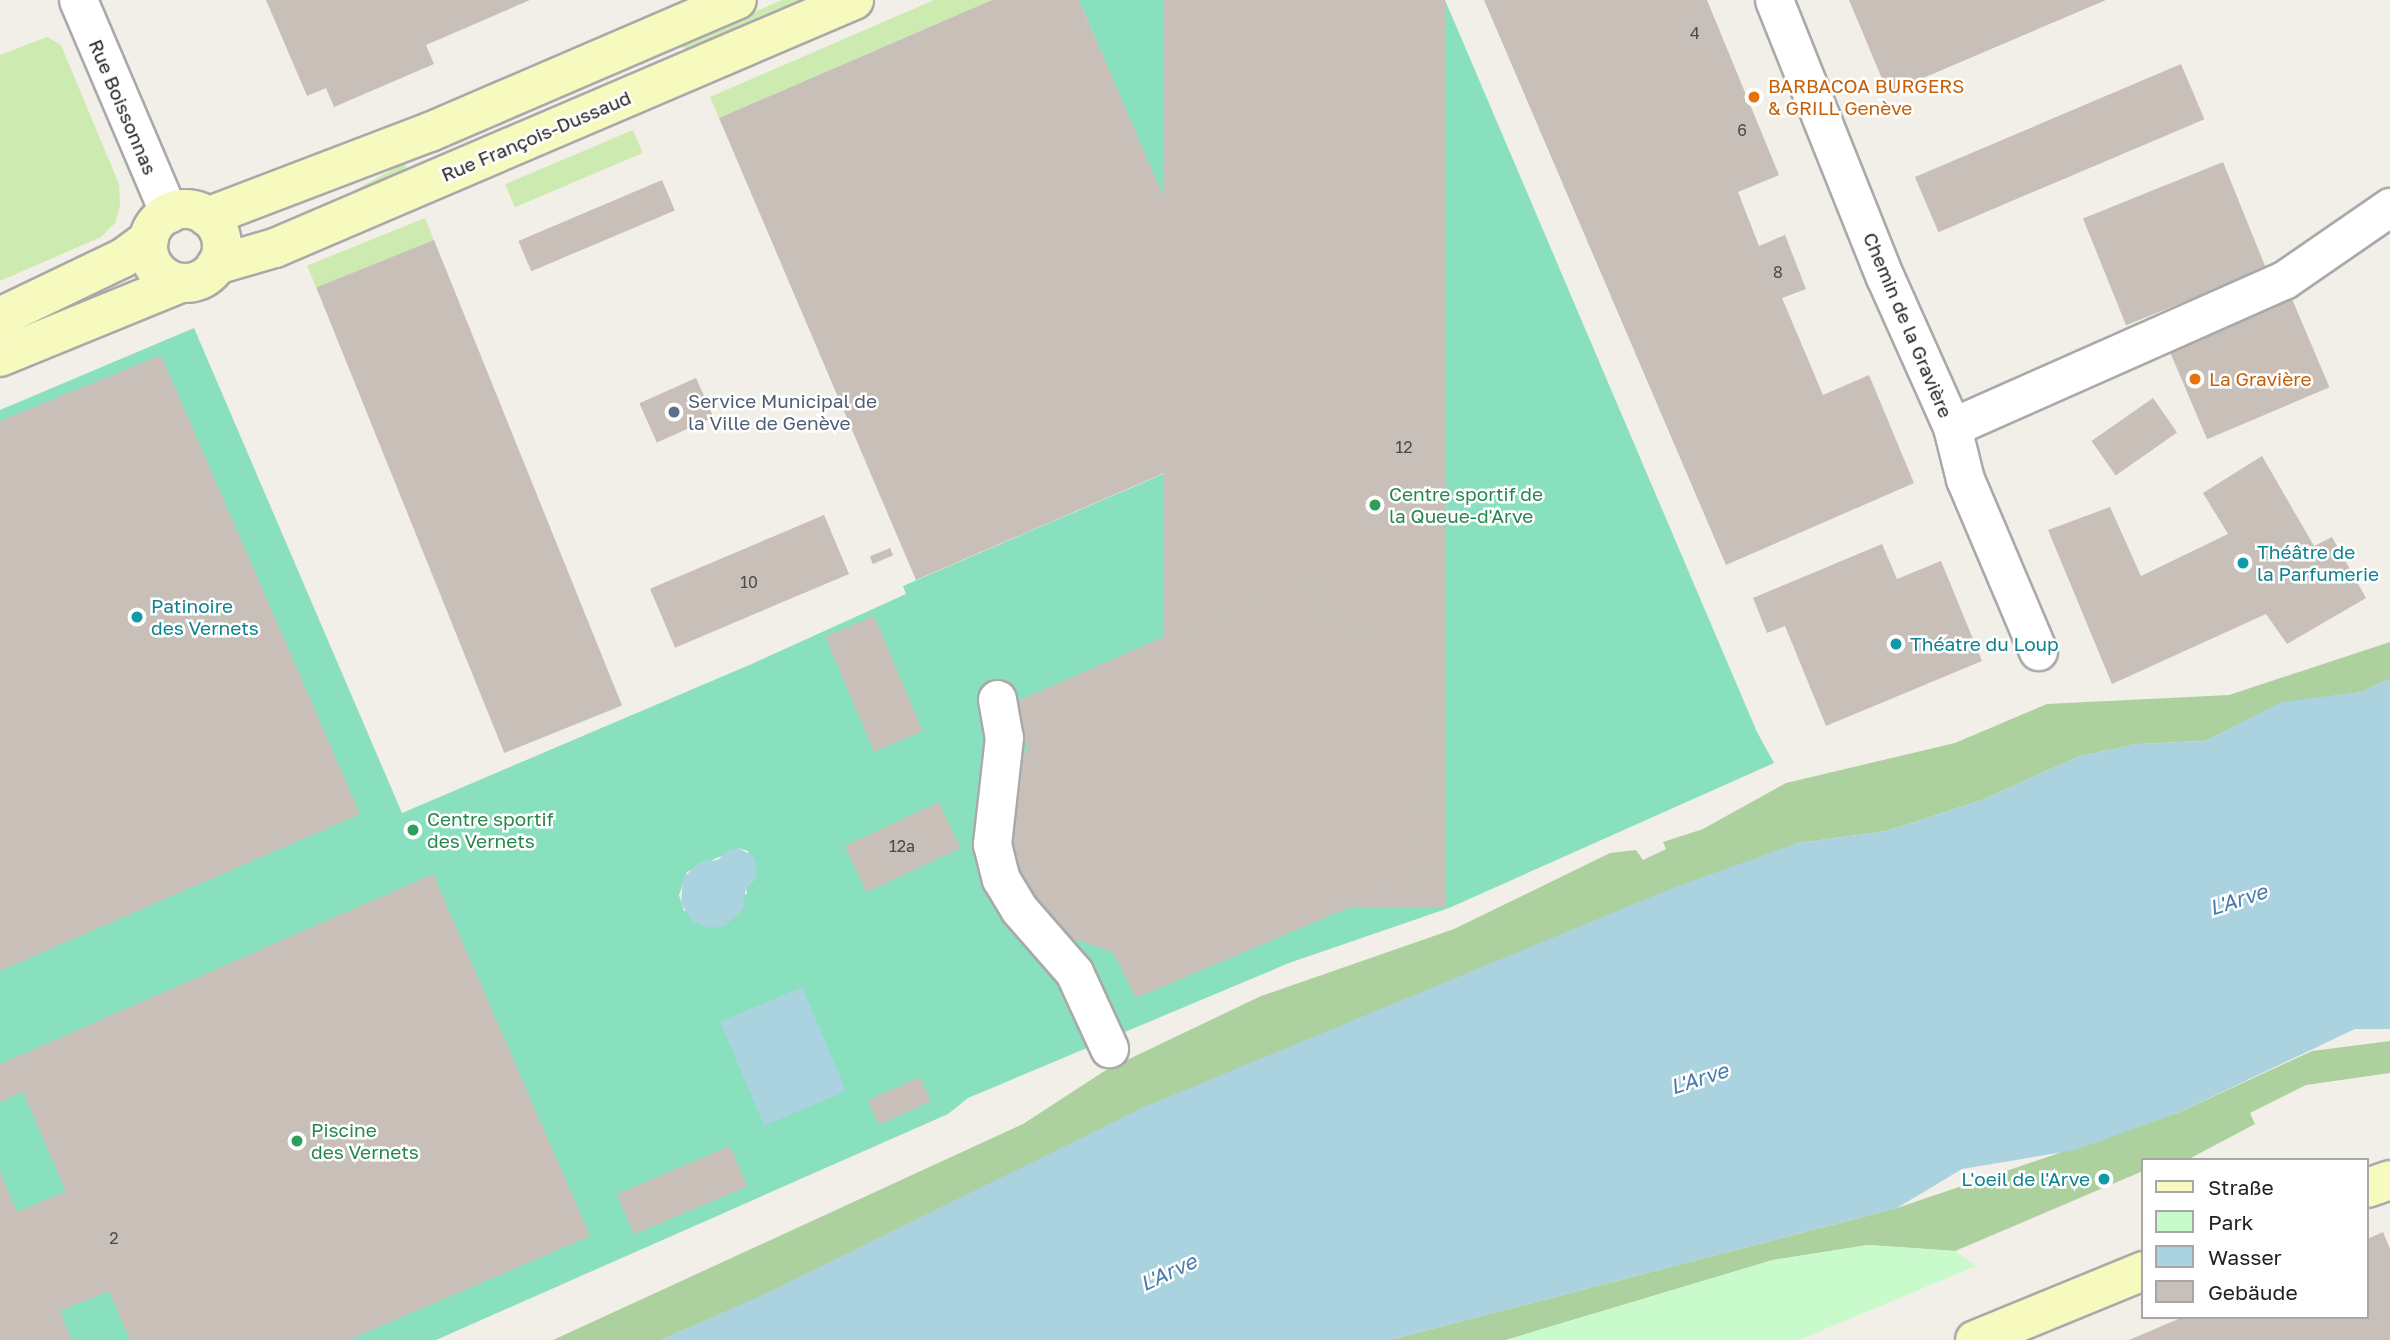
<!DOCTYPE html>
<html>
<head>
<meta charset="utf-8">
<style>
  body { margin:0 }
  #map { position:relative; width:2390px; height:1340px; overflow:hidden; background:#f2efe9; font-family:"Golos Text",sans-serif }
  div>[style] { position:absolute }
  .grass>* { inset:0; background:#cdebb0; transform-origin:0 0 }
  .forest>* { inset:0; background:#add19e }
  .park>* { inset:0; background:#c8facc }
  .pitch>* { inset:0; background:#88e0be }
  .water>* { inset:0; background:#aad3df; transform-origin:0 0 }
  .building>* { inset:0; background:#c7bfb8; transform-origin:0 0 }
  .roads { filter:drop-shadow(2px 0 #a9a9a9) drop-shadow(-2px 0 #a9a9a9) drop-shadow(0 2px #a9a9a9) drop-shadow(0 -2px #a9a9a9) }
  .street>* { height:37px; margin:-18.5px; padding:0 18.5px; transform-origin:18.5px; border-radius:18.5px; background:#fff }
  .secondary>* { height:38px; margin:-19px; padding:0 19px; transform-origin:19px; border-radius:19px; background:#f7fabf }
  .secondary>.ring { margin:-19px; padding:0; box-sizing:content-box; background:none; border:38px solid #f7fabf; border-radius:50% }
  .dots>* { width:19px; height:19px; translate:-50% -50%; box-sizing:border-box; border:4px solid #fff; border-radius:50% }
  span { translate:-50% -50%; white-space:nowrap; text-align:center; line-height:1.15; -webkit-text-stroke:5px #fff; paint-order:stroke }
  .number-label { font-size:16px; color:#4b4948 }
  .number-label span { -webkit-text-stroke-width:0 }
  .food-label { font-size:19px; color:#c56008 }
  .left { translate:0 -50%; text-align:left }
  .street-label { font-size:19px; color:#222 }
  .service-label { font-size:19px; color:#4e5e75 }
  .leisure-label { font-size:19px; color:#27864d }
  .culture-label { font-size:19px; color:#0d838f }
  .right { translate:-100% -50%; text-align:right }
  .water-label { font-size:21px; color:#4a7aab; font-style:italic }
  .legend { position:absolute; left:2141px; top:1158px; width:228px; height:161px; box-sizing:border-box; background:#fff; border:2px solid #a7a7a7; margin:0; padding:9px 12px; list-style:none; font-size:21px; color:#222 }
  .legend li { display:flex; align-items:center; gap:14px; height:35px }
  .legend b { width:35px; border:2px solid #a7a7a7 }
</style>
</head>
<body>
<div id="map">
  <div class="grass">
    <i style="clip-path:polygon(782px 0,810px 0,688px 51px,682px 47px,685px 42px)"></i>
    <i style="clip-path:polygon(934px 0,992px 0,719px 118px,710px 97px)"></i>
    <i style="clip-path:polygon(47px 37px,61px 45px,119px 184px,120px 206px,115px 223px,101px 237px,0 281px,0 55px)"></i>
    <i style="left:633px;top:130px;width:25px;height:139px;rotate:67deg"></i>
    <i style="left:404px;top:163px;width:10px;height:112px;rotate:61deg"></i>
    <i style="left:425px;top:218px;width:24px;height:127px;rotate:68deg"></i>
  </div>
  <div class="forest">
    <i style="clip-path:polygon(2390px 642px,2390px 679px,2361px 692px,2282px 703px,2205px 741px,2138px 744px,2080px 756px,1982px 800px,1887px 831px,1798px 843px,661px 1340px,553px 1340px,1023px 1124px,1106px 1070px,1261px 996px,1454px 929px,1610px 853px,1636px 850px,1643px 860px,1666px 849px,1663px 842px,1703px 829px,1786px 783px,1955px 743px,2047px 704px,2229px 695px)"></i>
    <i style="clip-path:polygon(2390px 1041px,2390px 1073px,2306px 1085px,2250px 1113px,2255px 1124px,2187px 1160px,2143px 1160px,2143px 1171px,1955px 1251px,1868px 1245px,1773px 1260px,1506px 1340px,1389px 1340px,1897px 1208px,2180px 1112px,2312px 1051px)"></i>
  </div>
  <div class="park">
    <i style="clip-path:polygon(1868px 1245px,1955px 1251px,1976px 1266px,1799px 1340px,1506px 1340px,1773px 1260px)"></i>
  </div>
  <div class="pitch">
    <i style="clip-path:polygon(evenodd,1079px 0,1445px 0,1757px 732px,1774px 763px,1449px 908px,1289px 963px,968px 1098px,948px 1114px,436px 1340px,0 1340px,0 410px,194px 328px,402px 813px,754px 663px,906px 594px,903px 586px,1263px 431px,1079px 0,738px 848px,748px 851px,755px 879px,746px 887px,747px 894px,684px 911px,679px 895px,687px 872px,738px 848px)"></i>
  </div>
  <div class="water">
    <i style="clip-path:polygon(2390px 679px,2390px 1029px,2355px 1029px,2180px 1112px,2075px 1150px,1962px 1169px,1897px 1208px,1389px 1340px,661px 1340px,767px 1293px,1144px 1107px,1675px 887px,1798px 843px,1887px 831px,1982px 800px,2080px 756px,2138px 744px,2205px 741px,2282px 702px,2361px 692px)"></i>
    <i style="clip-path:polygon(738px 848px,752px 855px,757px 866px,755px 879px,746px 887px,743px 909px,725px 926px,710px 928px,694px 922px,681px 904px,683px 878px,700px 862px,718px 860px,725px 852px)"></i>
    <i style="left:802px;top:987px;width:113px;height:89px;rotate:67deg"></i>
  </div>
  <div class="building">
    <i style="clip-path:polygon(266px 0,530px 0,426px 45px,434px 64px,334px 107px,326px 88px,307px 96px)"></i>
    <i style="clip-path:polygon(992px 0,1079px 0,1264px 430px,916px 580px,719px 118px)"></i>
    <i style="left:1164px;top:0;width:281px;height:907px"></i>
    <i style="clip-path:polygon(1484px 0,1707px 0,1779px 175px,1738px 192px,1759px 246px,1785px 235px,1806px 289px,1782px 298px,1823px 395px,1869px 375px,1914px 483px,1726px 565px)"></i>
    <i style="clip-path:polygon(1849px 0,2106px 0,1888px 93px)"></i>
    <i style="left:2181px;top:64px;width:60px;height:289px;rotate:67deg"></i>
    <i style="left:2223px;top:162px;width:115px;height:151px;rotate:68deg"></i>
    <i style="left:662px;top:180px;width:33px;height:156px;rotate:67deg"></i>
    <i style="left:434px;top:240px;width:502px;height:127px;rotate:68deg"></i>
    <i style="left:2292px;top:299px;width:96px;height:133px;rotate:67deg"></i>
    <i style="clip-path:polygon(161px 355px,360px 814px,0 971px,0 421px)"></i>
    <i style="left:696px;top:378px;width:43px;height:62px;rotate:66deg"></i>
    <i style="left:2153px;top:398px;width:42px;height:75px;rotate:55deg"></i>
    <i style="clip-path:polygon(2262px 456px,2314px 546px,2332px 537px,2366px 598px,2287px 644px,2266px 614px,2112px 684px,2048px 530px,2110px 507px,2141px 576px,2228px 534px,2203px 493px)"></i>
    <i style="left:824px;top:515px;width:64px;height:189px;rotate:67deg"></i>
    <i style="clip-path:polygon(1882px 544px,1897px 579px,1941px 561px,1982px 661px,1826px 726px,1785px 626px,1767px 633px,1753px 598px)"></i>
    <i style="left:890px;top:548px;width:8px;height:22px;rotate:67deg"></i>
    <i style="clip-path:polygon(1310px 573px,1326px 618px,1356px 626px,1384px 643px,1411px 668px,1429px 698px,1438px 756px,1434px 779px,1414px 825px,1435px 871px,1136px 998px,1113px 952px,1070px 938px,1037px 912px,1003px 846px,1014px 769px,1028px 748px,1010px 704px)"></i>
    <i style="left:874px;top:616px;width:125px;height:53px;rotate:67deg"></i>
    <i style="left:939px;top:802px;width:51px;height:104px;rotate:65deg"></i>
    <i style="clip-path:polygon(433px 874px,590px 1236px,349px 1340px,130px 1340px,109px 1291px,60px 1311px,72px 1340px,0 1340px,0 1172px,17px 1212px,66px 1191px,23px 1092px,0 1102px,0 1064px)"></i>
    <i style="left:920px;top:1077px;width:27px;height:57px;rotate:66deg"></i>
    <i style="left:730px;top:1146px;width:44px;height:123px;rotate:67deg"></i>
    <i style="clip-path:polygon(2383px 1232px,2390px 1249px,2390px 1340px,2129px 1340px,2183px 1317px,2367px 1317px,2367px 1239px)"></i>
  </div>
  <div class="roads">
    <div class="street">
      <i style="left:78px;top:0;width:232px;rotate:66.9deg"></i>
      <i style="left:1774px;top:0;width:298px;rotate:68.2deg"></i>
      <i style="left:1885px;top:277px;width:164px;rotate:65.9deg"></i>
      <i style="left:1952px;top:427px;width:54px;rotate:76deg"></i>
      <i style="left:1965px;top:479px;width:187px;rotate:67deg"></i>
      <i style="left:1952px;top:427px;width:363px;rotate:-23.9deg"></i>
      <i style="left:2284px;top:280px;width:129px;rotate:-34.6deg"></i>
      <i style="left:997px;top:699px;width:39px;rotate:80deg"></i>
      <i style="left:1004px;top:737px;width:108px;rotate:96.4deg"></i>
      <i style="left:992px;top:844px;width:36px;rotate:76deg"></i>
      <i style="left:1001px;top:879px;width:35px;rotate:59deg"></i>
      <i style="left:1019px;top:909px;width:84px;rotate:48.9deg"></i>
      <i style="left:1074px;top:972px;width:84px;rotate:65.3deg"></i>
    </div>
    <div class="secondary">
      <i class="ring" style="left:148px;top:209px;width:36px;height:36px"></i>
      <i style="left:207px;top:217px;width:239px;rotate:-20.9deg"></i>
      <i style="left:430px;top:132px;width:334px;rotate:-23.3deg"></i>
      <i style="left:216px;top:265px;width:61px;rotate:-16.1deg"></i>
      <i style="left:275px;top:248px;width:630px;rotate:-23.19deg"></i>
      <i style="left:0;top:317px;width:136px;rotate:-25.6deg"></i>
      <i style="left:123px;top:258px;width:32px;rotate:-36deg"></i>
      <i style="left:0;top:357px;width:195px;rotate:-22.3deg"></i>
      <i style="left:2367px;top:1188px;width:24px;rotate:-19deg"></i>
      <i style="left:1975px;top:1340px;width:182px;rotate:-22.3deg"></i>
    </div>
  </div>
  <div class="dots">
    <i style="left:1754px;top:97px;background:#e8710a"></i>
    <i style="left:2195px;top:379px;background:#e8710a"></i>
    <i style="left:674px;top:412px;background:#5c6f8a"></i>
    <i style="left:1375px;top:505px;background:#2e9e5b"></i>
    <i style="left:2243px;top:563px;background:#0f9aa8"></i>
    <i style="left:137px;top:617px;background:#0f9aa8"></i>
    <i style="left:1896px;top:644px;background:#0f9aa8"></i>
    <i style="left:413px;top:830px;background:#2e9e5b"></i>
    <i style="left:297px;top:1141px;background:#2e9e5b"></i>
    <i style="left:2104px;top:1179px;background:#0f9aa8"></i>
  </div>
  <div class="number-label">
    <span style="left:1695px;top:33px">4</span>
    <span style="left:1742px;top:130px">6</span>
    <span style="left:1778px;top:272px">8</span>
    <span style="left:1404px;top:447px">12</span>
    <span style="left:749px;top:582px">10</span>
    <span style="left:902px;top:846px">12a</span>
    <span style="left:114px;top:1238px">2</span>
  </div>
  <div class="food-label">
    <span class="left" style="left:1768px;top:97px">BARBACOA BURGERS<br>&amp; GRILL Genève</span>
    <span class="left" style="left:2209px;top:379px">La Gravière</span>
  </div>
  <div class="street-label">
    <span style="left:123px;top:107px;rotate:67deg">Rue Boissonnas</span>
    <span style="left:536px;top:136px;rotate:-23deg">Rue François-Dussaud</span>
    <span style="left:1908px;top:325px;rotate:67deg">Chemin de la Gravière</span>
  </div>
  <div class="service-label">
    <span class="left" style="left:688px;top:412px">Service Municipal de<br>la Ville de Genève</span>
  </div>
  <div class="leisure-label">
    <span class="left" style="left:1389px;top:505px">Centre sportif de<br>la Queue-d'Arve</span>
    <span class="left" style="left:427px;top:830px">Centre sportif<br>des Vernets</span>
    <span class="left" style="left:311px;top:1141px">Piscine<br>des Vernets</span>
  </div>
  <div class="culture-label">
    <span class="left" style="left:2257px;top:563px">Théâtre de<br>la Parfumerie</span>
    <span class="left" style="left:151px;top:617px">Patinoire<br>des Vernets</span>
    <span class="left" style="left:1910px;top:644px">Théatre du Loup</span>
    <span class="right" style="left:2090px;top:1179px">L'oeil de l'Arve</span>
  </div>
  <div class="water-label">
    <span style="left:2238px;top:899px;rotate:-18deg">L'Arve</span>
    <span style="left:1699px;top:1078px;rotate:-18deg">L'Arve</span>
    <span style="left:1168px;top:1272px;rotate:-25deg">L'Arve</span>
  </div>
  <ul class="legend">
  <li><b style="height:9px;background:#f7fabf"></b>Straße</li>
  <li><b style="height:19px;background:#c8facc"></b>Park</li>
  <li><b style="height:19px;background:#aad3df"></b>Wasser</li>
  <li><b style="height:19px;background:#c7bfb8"></b>Gebäude</li>
  </ul>
</div>
</body>
</html>
